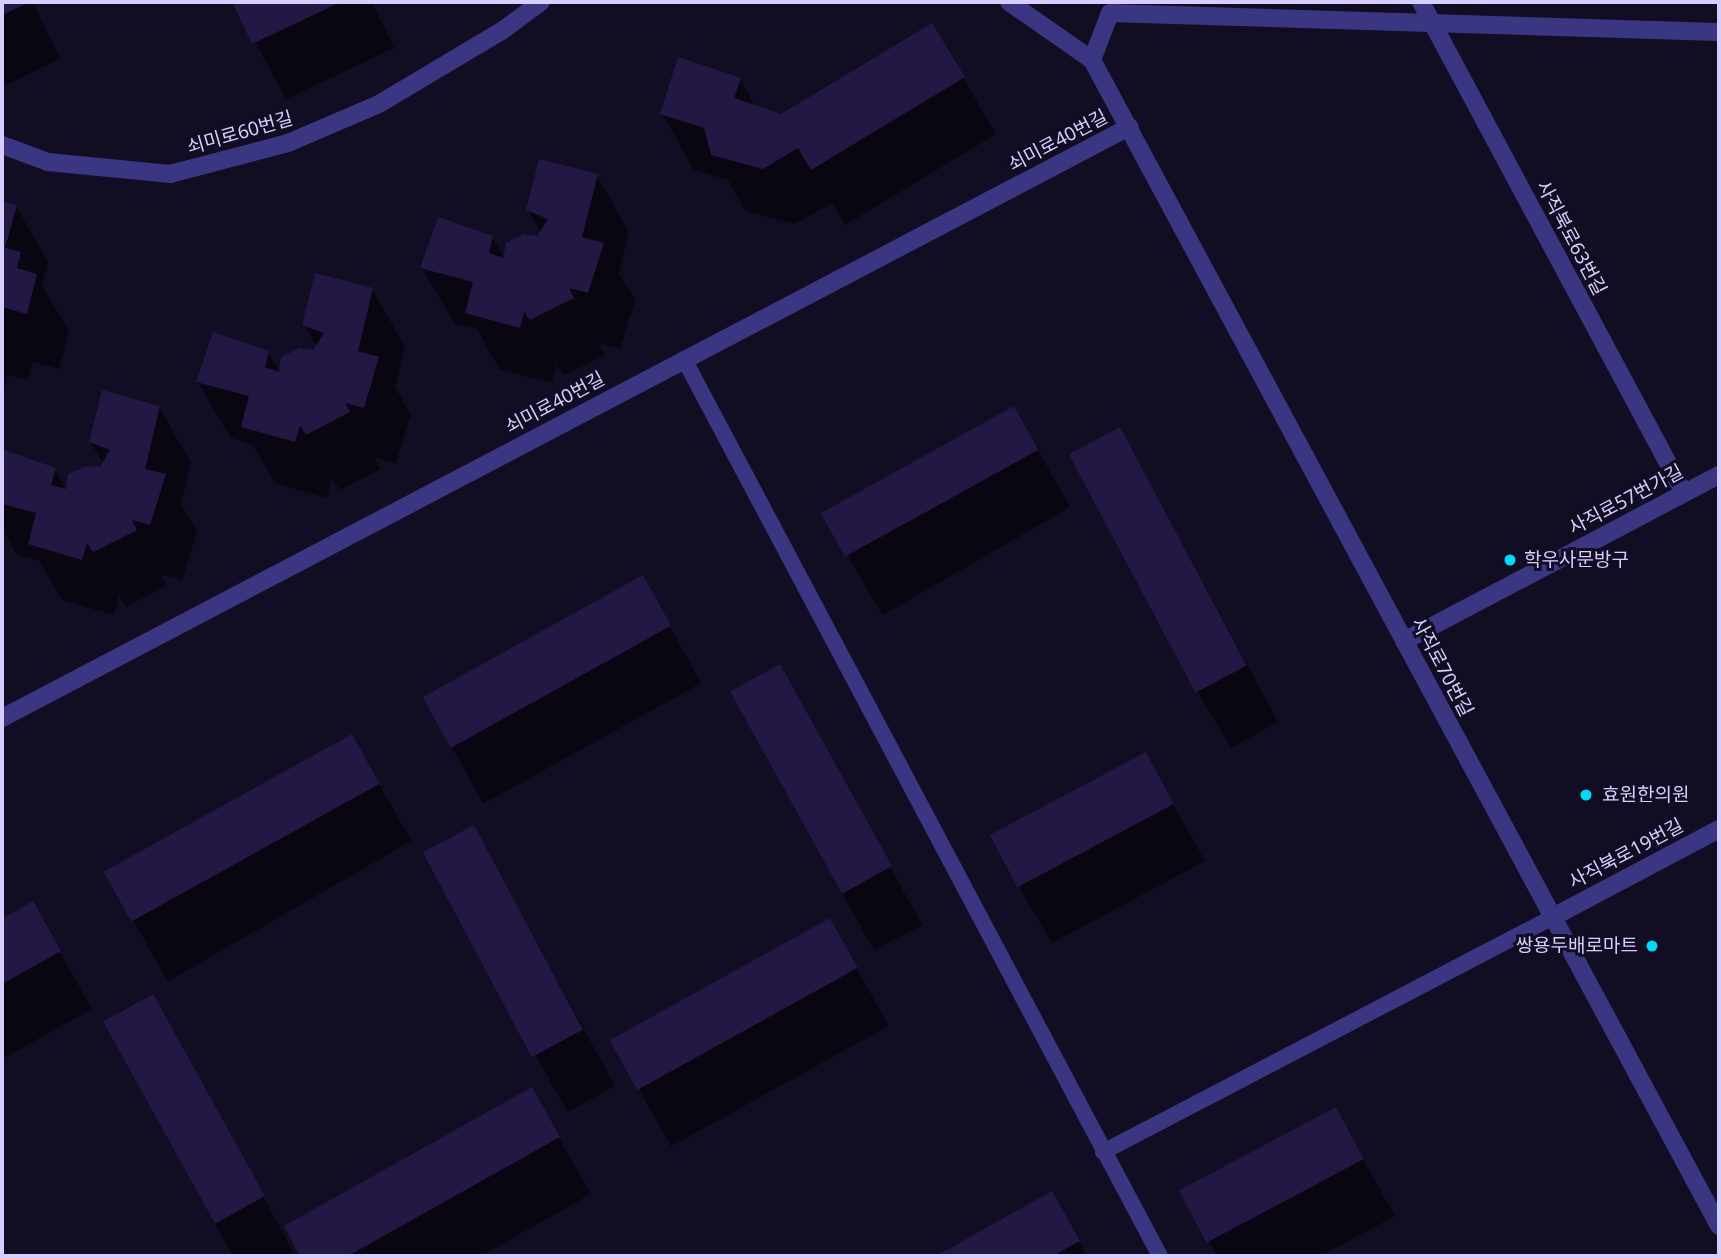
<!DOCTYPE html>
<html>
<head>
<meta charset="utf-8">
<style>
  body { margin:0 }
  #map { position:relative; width:1721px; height:1258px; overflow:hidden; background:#110d22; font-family:"Noto Sans","Noto Sans KR",sans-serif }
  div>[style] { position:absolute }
  .shadow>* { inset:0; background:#0007; transform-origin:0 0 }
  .building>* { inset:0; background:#221843; transform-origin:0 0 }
  .lane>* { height:16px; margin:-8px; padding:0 8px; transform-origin:8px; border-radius:8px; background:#3b3682 }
  .street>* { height:18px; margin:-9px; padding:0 9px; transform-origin:9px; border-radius:9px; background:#3b3682 }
  .dots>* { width:19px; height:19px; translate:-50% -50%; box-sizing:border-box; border:4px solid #110d22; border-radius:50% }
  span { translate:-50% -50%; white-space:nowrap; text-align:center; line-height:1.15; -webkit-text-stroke:6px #110d22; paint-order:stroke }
  .street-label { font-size:19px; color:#d5ceff }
  .poi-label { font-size:19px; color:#d5ceff }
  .left { translate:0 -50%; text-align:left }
  .right { translate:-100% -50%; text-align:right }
  .frame { position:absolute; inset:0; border:4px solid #d5ceff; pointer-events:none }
</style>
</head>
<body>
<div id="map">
  <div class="shadow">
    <i style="clip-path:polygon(2px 2px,33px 2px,60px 59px,2px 87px)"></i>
    <i style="clip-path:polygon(234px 2px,372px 2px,394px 48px,286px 99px)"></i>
    <i style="clip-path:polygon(932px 25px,996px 134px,845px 225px,832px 203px,795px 224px,745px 211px,728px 180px,694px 170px,662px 113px,740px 79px,756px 108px,781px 116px)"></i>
    <i style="clip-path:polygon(597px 176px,629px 232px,619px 273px,635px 300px,620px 349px,598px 343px,605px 355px,564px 375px,556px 365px,552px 383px,499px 369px,477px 329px,455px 324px,422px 268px,492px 237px,505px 259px,541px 233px,528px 210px)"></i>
    <i style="clip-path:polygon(2px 203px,16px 206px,48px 262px,42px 285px,69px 331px,59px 369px,33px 362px,28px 380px,8px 375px,2px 399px)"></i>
    <i style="clip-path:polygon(372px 290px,405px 346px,395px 387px,411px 415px,396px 463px,375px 458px,380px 469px,340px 490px,332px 479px,327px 498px,275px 483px,252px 444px,231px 438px,198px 382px,268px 352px,281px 375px,317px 347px,304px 325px)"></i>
    <i style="clip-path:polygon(159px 407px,191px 463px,181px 504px,197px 532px,182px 580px,161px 575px,167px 586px,126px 607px,119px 596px,114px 615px,62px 600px,39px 561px,17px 555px,2px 529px,2px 451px,54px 469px,67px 491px,104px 465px,90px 442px)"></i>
    <i style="left:1014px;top:409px;width:113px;height:217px;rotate:60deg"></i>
    <i style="clip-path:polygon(1151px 486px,1278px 722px,1231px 748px,1198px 692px)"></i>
    <i style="left:643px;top:578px;width:120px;height:249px;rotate:61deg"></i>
    <i style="clip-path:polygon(780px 666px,922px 925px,874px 950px,842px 894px)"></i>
    <i style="left:351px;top:736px;width:121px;height:281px;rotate:60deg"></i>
    <i style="clip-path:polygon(1145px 754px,1205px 861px,1052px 943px,1019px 887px)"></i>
    <i style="clip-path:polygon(473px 827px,615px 1086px,568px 1112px,535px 1055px)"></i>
    <i style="clip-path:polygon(32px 904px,92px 1009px,2px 1059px,2px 921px)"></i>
    <i style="left:830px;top:920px;width:121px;height:249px;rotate:61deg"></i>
    <i style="clip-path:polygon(152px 996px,185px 1053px,295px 1255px,233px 1256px,215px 1224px)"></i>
    <i style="clip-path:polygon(531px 1089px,591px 1194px,481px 1256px,302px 1256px,286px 1227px)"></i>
    <i style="clip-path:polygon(1335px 1110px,1395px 1216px,1320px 1256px,1217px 1256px,1182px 1192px)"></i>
    <i style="clip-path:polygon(1051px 1193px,1087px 1256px,940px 1256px)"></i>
  </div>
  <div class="building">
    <i style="clip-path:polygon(2px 2px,30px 2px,2px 15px)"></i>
    <i style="clip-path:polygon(232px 2px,341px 2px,252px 44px)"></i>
    <i style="clip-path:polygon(932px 23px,965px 77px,811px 170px,798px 148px,763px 169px,711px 155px,704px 128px,660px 114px,678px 57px,741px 78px,734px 98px,781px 114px)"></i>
    <i style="clip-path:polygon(539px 159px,598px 174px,582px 237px,604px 243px,588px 293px,569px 288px,574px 298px,530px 320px,524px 312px,520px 328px,465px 313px,473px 282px,420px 268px,438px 217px,493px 236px,489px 253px,503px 258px,506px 243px,524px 234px,537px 236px,548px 219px,526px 210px)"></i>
    <i style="clip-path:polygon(2px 201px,17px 205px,5px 248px,21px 252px,17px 268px,37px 274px,27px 314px,2px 307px)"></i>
    <i style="clip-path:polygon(315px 273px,373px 288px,358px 351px,379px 357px,364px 408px,345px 403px,350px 412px,306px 435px,300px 426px,295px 442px,241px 427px,249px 396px,196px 382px,213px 332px,269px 351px,265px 367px,279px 372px,281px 357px,300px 348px,313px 350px,324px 333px,302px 325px)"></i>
    <i style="clip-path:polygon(102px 390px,160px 406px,145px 469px,166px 474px,150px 525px,132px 520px,137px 530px,93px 552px,87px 543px,82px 560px,28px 544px,36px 513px,2px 504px,2px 449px,56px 468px,51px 485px,66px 489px,68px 474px,87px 466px,100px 467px,110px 450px,89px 442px)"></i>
    <i style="left:1014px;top:406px;width:50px;height:221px;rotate:61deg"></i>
    <i style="left:1120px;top:427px;width:270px;height:58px;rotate:62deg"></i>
    <i style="left:643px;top:575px;width:58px;height:252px;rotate:61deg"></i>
    <i style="left:780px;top:664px;width:231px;height:57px;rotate:61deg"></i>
    <i style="left:352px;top:734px;width:57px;height:284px;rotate:61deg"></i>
    <i style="left:1146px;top:752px;width:59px;height:177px;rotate:62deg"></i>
    <i style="left:474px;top:825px;width:232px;height:58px;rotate:62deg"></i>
    <i style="clip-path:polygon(33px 901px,61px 951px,2px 984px,2px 919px)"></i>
    <i style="left:830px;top:918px;width:57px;height:252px;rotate:61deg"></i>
    <i style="left:153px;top:994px;width:231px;height:57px;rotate:61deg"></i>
    <i style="clip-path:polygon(532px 1087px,560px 1137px,348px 1256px,300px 1256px,284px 1226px)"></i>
    <i style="left:1336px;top:1107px;width:59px;height:178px;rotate:62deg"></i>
    <i style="clip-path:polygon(1052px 1191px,1080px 1241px,1053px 1256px,936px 1256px)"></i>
  </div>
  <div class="lane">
    <i style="left:684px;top:359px;width:1015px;rotate:62.05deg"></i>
    <i style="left:1103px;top:1152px;width:508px;rotate:-27.57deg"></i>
  </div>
  <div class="street">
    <i style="left:1009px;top:2px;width:101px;rotate:34.9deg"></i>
    <i style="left:1421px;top:2px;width:557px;rotate:61.82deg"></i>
    <i style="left:1110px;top:13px;width:50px;rotate:111deg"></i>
    <i style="left:1092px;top:60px;width:1324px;rotate:61.73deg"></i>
    <i style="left:1110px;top:13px;width:609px;rotate:1.79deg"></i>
    <i style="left:2px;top:145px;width:49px;rotate:20.3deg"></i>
    <i style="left:48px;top:162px;width:123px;rotate:5.6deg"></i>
    <i style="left:170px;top:174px;width:122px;rotate:-14.7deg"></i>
    <i style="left:288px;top:143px;width:99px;rotate:-23.2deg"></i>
    <i style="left:379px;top:104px;width:144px;rotate:-30.8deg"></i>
    <i style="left:503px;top:30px;width:47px;rotate:-36.4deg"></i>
    <i style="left:1404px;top:641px;width:356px;rotate:-27.8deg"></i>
    <i style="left:2px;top:718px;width:1273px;rotate:-27.67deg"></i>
    <i style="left:1553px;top:917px;width:188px;rotate:-27.9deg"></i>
  </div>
  <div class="dots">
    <i style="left:1510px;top:560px;background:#00d9f9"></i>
    <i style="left:1586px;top:795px;background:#00d9f9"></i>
    <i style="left:1652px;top:946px;background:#00d9f9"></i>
  </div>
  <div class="street-label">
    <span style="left:240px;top:133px;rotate:-16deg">쇠미로60번길</span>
    <span style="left:1058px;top:141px;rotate:-28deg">쇠미로40번길</span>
    <span style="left:1571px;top:238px;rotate:62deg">사직북로63번길</span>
    <span style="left:555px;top:403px;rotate:-28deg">쇠미로40번길</span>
    <span style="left:1626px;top:500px;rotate:-28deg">사직로57번가길</span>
    <span style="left:1442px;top:667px;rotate:62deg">사직로70번길</span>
    <span style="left:1626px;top:854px;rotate:-28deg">사직북로19번길</span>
  </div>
  <div class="poi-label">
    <span class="left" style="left:1524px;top:560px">학우사문방구</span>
    <span class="left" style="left:1602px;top:795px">효원한의원</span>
    <span class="right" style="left:1638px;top:946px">쌍용두배로마트</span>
  </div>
  <div class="frame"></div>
</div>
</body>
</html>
